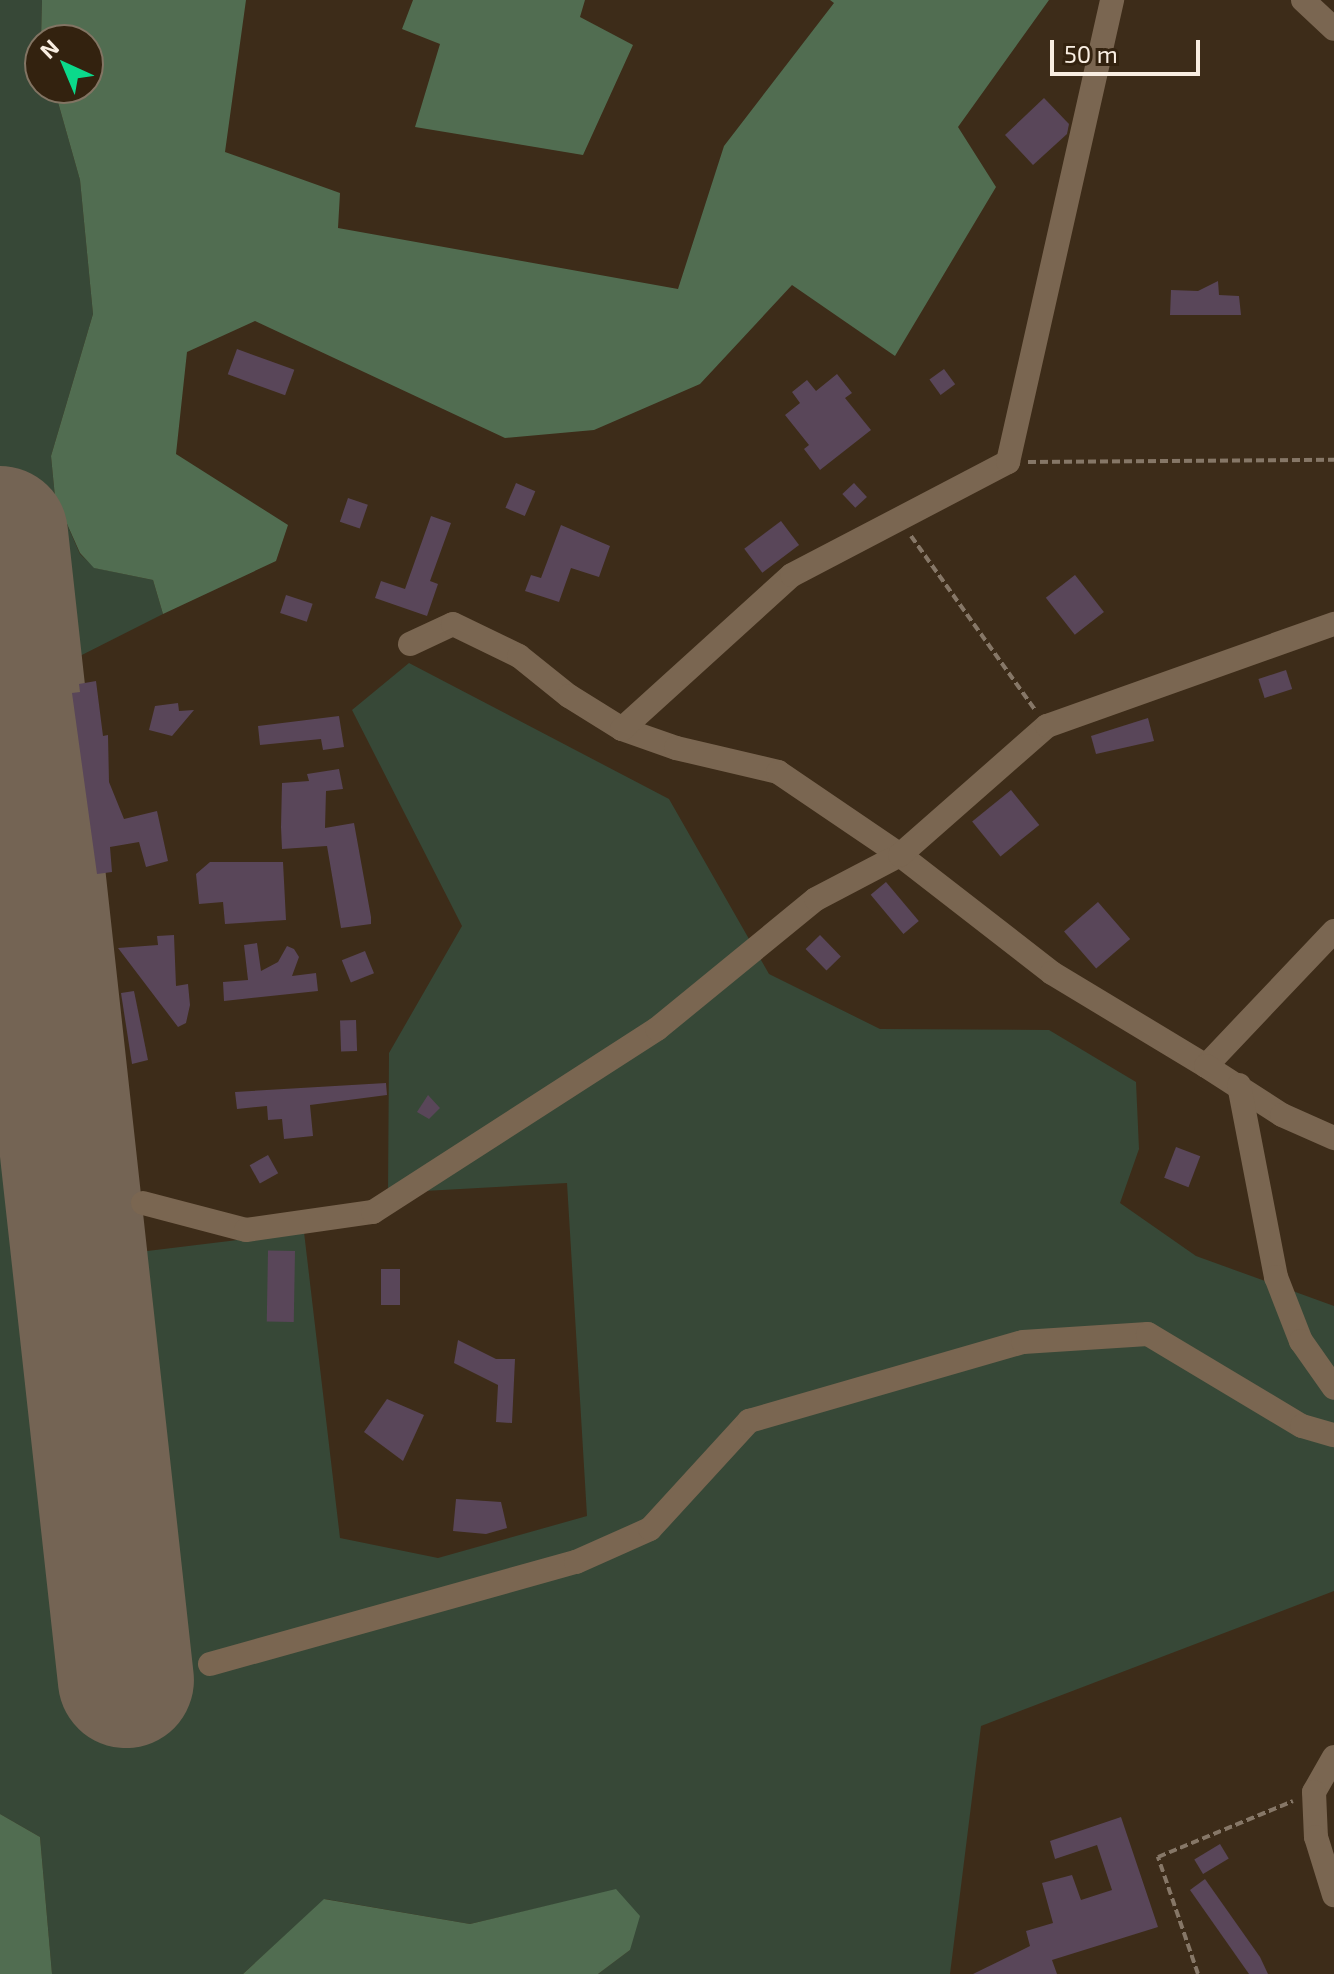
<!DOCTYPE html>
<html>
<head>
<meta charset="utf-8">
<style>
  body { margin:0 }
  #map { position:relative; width:1334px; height:1974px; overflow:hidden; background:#3d2c19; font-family:"Exo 2",sans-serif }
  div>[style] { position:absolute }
  .green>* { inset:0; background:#374837 }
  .forest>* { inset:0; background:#516d51 }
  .runway>* { height:136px; margin:-68px; padding:0 68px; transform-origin:68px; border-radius:68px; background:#746454 }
  .building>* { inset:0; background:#594659; transform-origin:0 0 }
  .path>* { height:4px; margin-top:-2px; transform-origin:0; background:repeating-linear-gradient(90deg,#867767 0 8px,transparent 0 12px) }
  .minor>* { height:24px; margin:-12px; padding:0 12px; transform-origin:12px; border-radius:12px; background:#7a6651 }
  span { translate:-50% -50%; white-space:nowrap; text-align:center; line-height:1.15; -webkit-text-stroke:6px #33220f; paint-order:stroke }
  .north { position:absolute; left:24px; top:24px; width:80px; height:80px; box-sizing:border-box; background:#33220f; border:2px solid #827463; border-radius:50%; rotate:316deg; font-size:22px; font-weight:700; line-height:32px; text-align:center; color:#f9eee2 }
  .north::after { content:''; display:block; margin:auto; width:28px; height:36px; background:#0bd98b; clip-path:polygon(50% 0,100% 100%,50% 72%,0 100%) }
  .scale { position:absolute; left:1050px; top:40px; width:150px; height:36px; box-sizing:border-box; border:4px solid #f9eee2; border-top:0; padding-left:10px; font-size:24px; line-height:28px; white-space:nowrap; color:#f9eee2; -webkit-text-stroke:6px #33220f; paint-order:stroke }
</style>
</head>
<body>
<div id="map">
  <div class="green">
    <i style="clip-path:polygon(0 0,42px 0,40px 88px,54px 88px,80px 180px,93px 314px,51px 456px,55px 497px,80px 554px,95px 568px,153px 580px,163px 614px,66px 663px,131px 1253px,304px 1232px,340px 1538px,438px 1558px,587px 1516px,567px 1183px,388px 1193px,389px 1053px,462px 926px,352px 710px,409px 663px,669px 799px,769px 974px,880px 1029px,1049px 1030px,1136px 1082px,1139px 1149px,1120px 1203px,1196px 1256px,1334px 1306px,1334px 1591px,981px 1726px,950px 1974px,598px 1974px,630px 1950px,616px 1890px,470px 1924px,325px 1899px,243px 1974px,52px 1974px,40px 1837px,0 1814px)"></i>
  </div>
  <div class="forest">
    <i style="clip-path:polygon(42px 0,246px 0,225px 152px,340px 193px,338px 228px,678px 289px,724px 146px,834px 3px,830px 0,1049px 0,958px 127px,996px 187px,895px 356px,792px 285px,700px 384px,594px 430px,505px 438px,255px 321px,187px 352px,176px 454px,288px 525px,276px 561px,163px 614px,153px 580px,94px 568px,80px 553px,55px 497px,51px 456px,93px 314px,80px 180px,54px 88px,88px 88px,88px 40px,41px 40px)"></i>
    <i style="clip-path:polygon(413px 0,585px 0,580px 17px,633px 45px,583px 155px,415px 127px,440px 44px,402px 29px)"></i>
    <i style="clip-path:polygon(0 1814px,40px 1837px,52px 1974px,0 1974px)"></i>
    <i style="clip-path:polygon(616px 1889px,640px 1916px,630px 1950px,598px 1974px,243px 1974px,324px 1899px,470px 1924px)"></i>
  </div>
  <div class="runway">
    <i style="left:0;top:534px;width:1153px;rotate:83.73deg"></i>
  </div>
  <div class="building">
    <i style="clip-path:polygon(1044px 98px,1069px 124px,1067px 134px,1033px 165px,1005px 135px)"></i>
    <i style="clip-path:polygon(1218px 281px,1219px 295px,1239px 296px,1241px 315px,1170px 315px,1171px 290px,1198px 291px)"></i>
    <i style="left:237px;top:349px;width:61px;height:27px;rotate:20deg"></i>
    <i style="left:944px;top:369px;width:19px;height:18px;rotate:54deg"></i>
    <i style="clip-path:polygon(837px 374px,852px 393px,845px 398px,871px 430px,820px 470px,804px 449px,809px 445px,785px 415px,800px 403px,792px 392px,807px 380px,816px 391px)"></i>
    <i style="left:516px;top:483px;width:21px;height:27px;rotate:23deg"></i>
    <i style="left:854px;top:483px;width:19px;height:16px;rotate:47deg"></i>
    <i style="left:348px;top:498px;width:21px;height:25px;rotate:19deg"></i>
    <i style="clip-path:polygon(431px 516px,451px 523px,430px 581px,438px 584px,427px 616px,375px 598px,381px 581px,405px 589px)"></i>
    <i style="left:781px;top:521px;width:30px;height:46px;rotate:53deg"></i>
    <i style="clip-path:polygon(561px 525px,610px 546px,599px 577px,571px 568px,559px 602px,525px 591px,531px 575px,541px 578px)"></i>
    <i style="left:1075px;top:575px;width:47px;height:37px;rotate:52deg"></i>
    <i style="left:286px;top:595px;width:28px;height:19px;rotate:18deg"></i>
    <i style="left:1286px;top:670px;width:20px;height:29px;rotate:72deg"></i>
    <i style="clip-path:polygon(96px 681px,103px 736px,108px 735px,109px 782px,124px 819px,157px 811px,168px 861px,146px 867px,139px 842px,110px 847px,112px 872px,97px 874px,72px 693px,80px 692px,79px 684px)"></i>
    <i style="clip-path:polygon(178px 703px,179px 711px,194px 710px,172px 736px,149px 730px,155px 706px)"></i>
    <i style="clip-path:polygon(339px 716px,344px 747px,323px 750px,321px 739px,260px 745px,258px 726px)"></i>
    <i style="clip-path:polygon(1148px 718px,1154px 741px,1096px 754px,1091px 736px)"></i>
    <i style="clip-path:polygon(339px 769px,343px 789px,326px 791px,325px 828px,354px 823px,371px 917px,371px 924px,341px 928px,327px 846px,282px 849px,281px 827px,282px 783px,309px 781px,307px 774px)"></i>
    <i style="left:1011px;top:790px;width:45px;height:50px;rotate:51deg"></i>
    <i style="clip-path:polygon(210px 862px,283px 862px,286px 920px,225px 924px,223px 902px,199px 904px,196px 874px)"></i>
    <i style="left:886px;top:882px;width:51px;height:20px;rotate:50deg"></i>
    <i style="left:1098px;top:902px;width:49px;height:45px;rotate:49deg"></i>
    <i style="clip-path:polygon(174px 935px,176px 986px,188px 984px,190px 1005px,186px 1023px,178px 1027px,118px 948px,158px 945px,157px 936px)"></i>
    <i style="left:820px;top:935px;width:30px;height:20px;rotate:46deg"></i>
    <i style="clip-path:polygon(257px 943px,261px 971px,278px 962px,287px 946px,294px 949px,299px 957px,292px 976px,316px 973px,318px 991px,224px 1001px,223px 982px,248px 980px,244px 945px)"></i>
    <i style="left:365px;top:951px;width:24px;height:25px;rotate:68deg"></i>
    <i style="clip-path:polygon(134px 991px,148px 1060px,132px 1064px,121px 993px)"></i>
    <i style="left:356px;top:1020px;width:31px;height:16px;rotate:88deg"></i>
    <i style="clip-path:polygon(386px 1083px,387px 1095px,310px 1105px,313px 1136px,284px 1139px,282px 1119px,268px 1120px,267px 1106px,237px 1109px,235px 1092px)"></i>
    <i style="clip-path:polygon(428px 1095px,440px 1108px,429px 1119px,417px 1112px)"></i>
    <i style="left:1176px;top:1147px;width:26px;height:33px;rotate:21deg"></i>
    <i style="left:268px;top:1155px;width:21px;height:21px;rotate:61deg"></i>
    <i style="left:295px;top:1251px;width:71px;height:27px;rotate:91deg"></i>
    <i style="left:400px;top:1269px;width:36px;height:19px;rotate:90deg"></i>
    <i style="clip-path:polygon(458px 1340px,496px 1359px,515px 1359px,512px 1423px,496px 1422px,498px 1385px,454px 1363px)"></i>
    <i style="clip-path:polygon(387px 1399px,424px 1415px,403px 1461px,364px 1432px)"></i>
    <i style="clip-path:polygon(456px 1499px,501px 1502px,507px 1528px,486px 1534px,453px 1531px)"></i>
    <i style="clip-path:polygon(1121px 1817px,1158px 1927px,1052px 1960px,1057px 1974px,973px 1974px,1030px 1946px,1026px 1931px,1053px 1923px,1042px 1883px,1072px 1875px,1081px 1900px,1112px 1890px,1097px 1845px,1055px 1859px,1050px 1841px)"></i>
    <i style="left:1220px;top:1844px;width:17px;height:30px;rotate:59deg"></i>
    <i style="clip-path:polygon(1205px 1879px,1260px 1957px,1268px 1974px,1249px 1974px,1190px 1890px)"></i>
  </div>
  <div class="path">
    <i style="left:1028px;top:462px;width:306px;rotate:-0.4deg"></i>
    <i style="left:911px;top:536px;width:215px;rotate:54.5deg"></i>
    <i style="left:1198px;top:1974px;width:124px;rotate:-108.9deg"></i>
    <i style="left:1158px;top:1857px;width:146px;rotate:-22.5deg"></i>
  </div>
  <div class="minor">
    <i style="left:1303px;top:0;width:42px;rotate:43.1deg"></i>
    <i style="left:410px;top:644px;width:47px;rotate:-24.9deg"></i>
    <i style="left:453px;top:624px;width:73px;rotate:25.9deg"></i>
    <i style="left:519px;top:656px;width:64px;rotate:38.7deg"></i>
    <i style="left:569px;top:696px;width:62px;rotate:31.9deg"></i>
    <i style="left:622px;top:729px;width:57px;rotate:19.4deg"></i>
    <i style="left:676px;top:748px;width:105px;rotate:13.2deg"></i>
    <i style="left:778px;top:772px;width:148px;rotate:34.2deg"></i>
    <i style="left:900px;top:855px;width:192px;rotate:37.8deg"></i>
    <i style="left:1052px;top:973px;width:180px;rotate:31.1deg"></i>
    <i style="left:622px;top:729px;width:229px;rotate:-42.2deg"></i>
    <i style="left:792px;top:575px;width:244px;rotate:-27.6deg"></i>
    <i style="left:1008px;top:462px;width:474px;rotate:-77.3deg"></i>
    <i style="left:1334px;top:931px;width:186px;rotate:133.5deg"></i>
    <i style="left:1206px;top:1066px;width:90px;rotate:32.8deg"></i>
    <i style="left:1282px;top:1115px;width:57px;rotate:23.9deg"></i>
    <i style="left:1239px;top:1085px;width:196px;rotate:79.1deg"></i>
    <i style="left:1276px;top:1277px;width:69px;rotate:68.7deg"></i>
    <i style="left:1301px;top:1341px;width:57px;rotate:54.9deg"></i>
    <i style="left:143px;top:1203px;width:106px;rotate:14.7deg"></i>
    <i style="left:246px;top:1230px;width:128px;rotate:-8.1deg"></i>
    <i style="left:373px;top:1212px;width:338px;rotate:-32.8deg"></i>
    <i style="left:657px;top:1029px;width:205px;rotate:-39.3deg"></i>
    <i style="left:816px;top:899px;width:95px;rotate:-27.6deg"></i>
    <i style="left:900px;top:855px;width:196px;rotate:-41.3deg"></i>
    <i style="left:1047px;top:726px;width:305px;rotate:-19.6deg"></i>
    <i style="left:210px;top:1664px;width:380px;rotate:-15.6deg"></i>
    <i style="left:576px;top:1562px;width:81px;rotate:-24deg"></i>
    <i style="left:650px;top:1529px;width:147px;rotate:-47.5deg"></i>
    <i style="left:749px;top:1421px;width:285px;rotate:-16.1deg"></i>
    <i style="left:1023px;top:1342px;width:125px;rotate:-3.7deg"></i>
    <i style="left:1148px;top:1334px;width:179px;rotate:30.9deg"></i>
    <i style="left:1302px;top:1426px;width:33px;rotate:16deg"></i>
    <i style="left:1334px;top:1757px;width:40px;rotate:119.7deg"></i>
    <i style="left:1314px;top:1792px;width:45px;rotate:87.5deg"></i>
    <i style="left:1316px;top:1837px;width:61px;rotate:72.8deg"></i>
  </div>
  <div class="north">N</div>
  <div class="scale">50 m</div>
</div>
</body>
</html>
